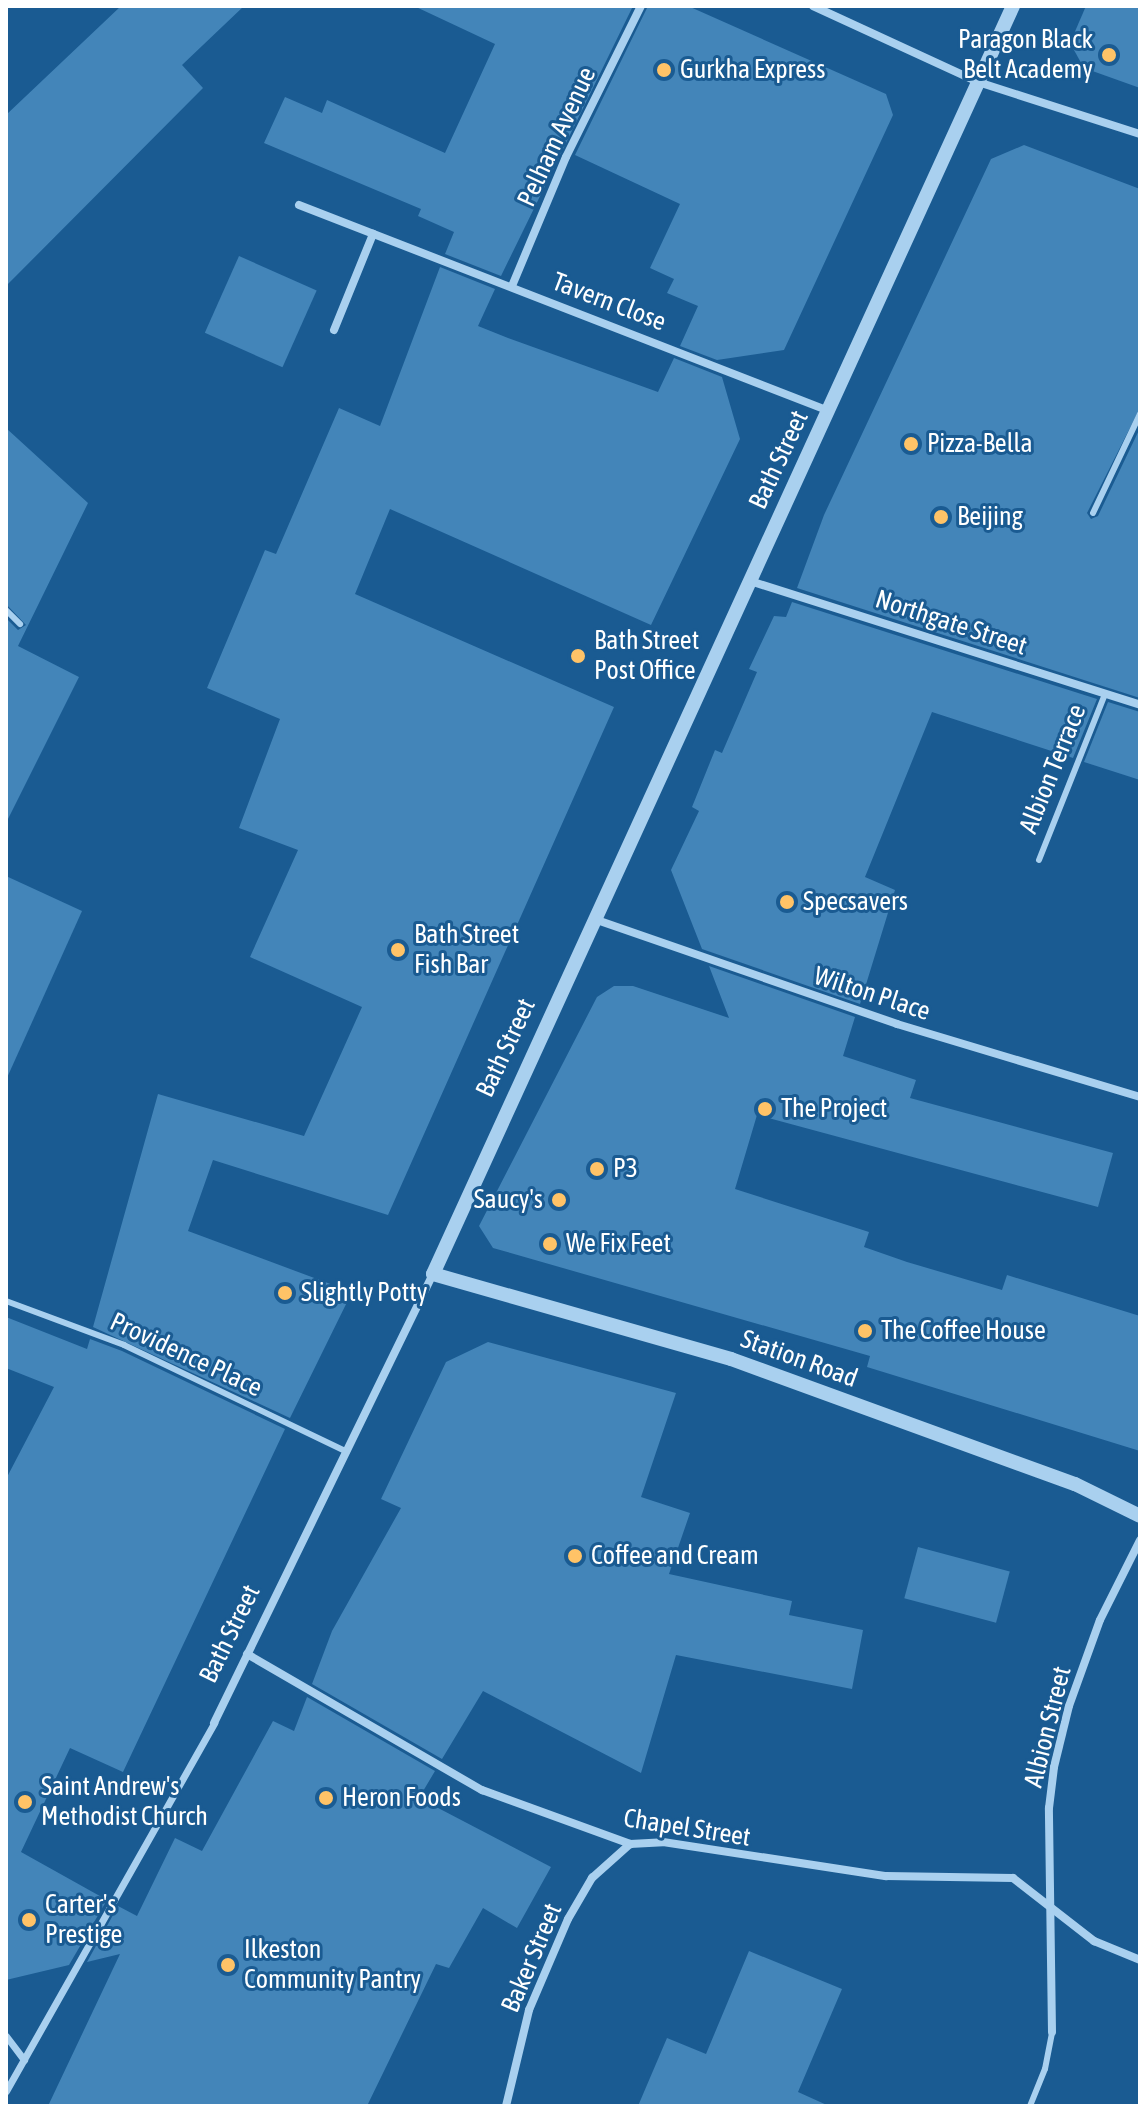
<!DOCTYPE html>
<html>
<head>
<meta charset="utf-8">
<style>
  body { margin:0 }
  #map { position:relative; width:1146px; height:2112px; overflow:hidden; background:#1a5b92; font-family:"Asap Condensed",sans-serif }
  div>[style] { position:absolute }
  .building>* { inset:0; background:#4385b9; transform-origin:0 0 }
  .service>* { height:6px; margin:-3px; padding:0 3px; transform-origin:3px; border-radius:3px; background:#a9d0ef }
  .pedestrian>* { height:7px; margin:-3.5px; padding:0 3.5px; transform-origin:3.5px; border-radius:3.5px; background:#a9d0ef }
  .minor>* { height:8px; margin:-4px; padding:0 4px; transform-origin:4px; border-radius:4px; background:#a9d0ef }
  .tertiary>* { height:14px; margin:-7px; padding:0 7px; transform-origin:7px; border-radius:7px; background:#a9d0ef }
  .dots>* { width:22px; height:22px; translate:-50% -50%; box-sizing:border-box; border:4px solid #1a5b92; border-radius:50% }
  span { translate:-50% -50%; white-space:nowrap; text-align:center; line-height:1.15; -webkit-text-stroke:6px #1a5b92; paint-order:stroke }
  .poi-label { font-size:26px; color:#fff }
  .right { translate:-100% -50%; text-align:right }
  .left { translate:0 -50%; text-align:left }
  .street-label { font-size:26px; color:#fff }
  .frame { position:absolute; inset:0; border:8px solid #fff; pointer-events:none }
</style>
</head>
<body>
<div id="map">
  <div class="building">
    <i style="clip-path:polygon(121px 6px,244px 6px,182px 65px,203px 88px,6px 286px,6px 115px)"></i>
    <i style="clip-path:polygon(414px 6px,633px 6px,501px 276px,445px 254px,454px 232px,418px 216px,421px 209px,264px 143px,285px 97px,322px 113px,327px 100px,445px 153px,495px 44px)"></i>
    <i style="clip-path:polygon(648px 6px,688px 6px,886px 94px,893px 115px,784px 350px,717px 360px,680px 346px,698px 306px,667px 293px,674px 279px,650px 268px,680px 204px,575px 155px)"></i>
    <i style="clip-path:polygon(1086px 6px,1140px 6px,1140px 88px,1084px 68px,1070px 43px)"></i>
    <i style="clip-path:polygon(1024px 145px,1140px 189px,1140px 408px,1087px 513px,1091px 519px,1098px 516px,1140px 428px,1140px 698px,797px 588px,824px 515px,991px 159px)"></i>
    <i style="left:239px;top:256px;width:85px;height:84px;rotate:24deg"></i>
    <i style="clip-path:polygon(440px 267px,495px 289px,478px 326px,508px 338px,658px 392px,674px 358px,722px 377px,740px 439px,651px 625px,390px 509px,355px 594px,614px 707px,388px 1215px,213px 1160px,188px 1231px,352px 1292px,290px 1418px,93px 1327px,158px 1094px,304px 1136px,362px 1007px,250px 957px,298px 850px,239px 828px,280px 719px,207px 688px,265px 550px,276px 554px,339px 408px,380px 426px)"></i>
    <i style="clip-path:polygon(6px 428px,88px 503px,18px 646px,79px 677px,6px 823px,6px 618px,18px 630px,26px 625px,6px 604px)"></i>
    <i style="clip-path:polygon(792px 602px,1097px 699px,1073px 758px,932px 712px,865px 877px,895px 890px,860px 1004px,702px 949px,671px 870px,699px 811px,692px 807px,715px 750px,722px 753px,757px 672px,749px 669px,774px 616px,786px 617px)"></i>
    <i style="clip-path:polygon(1108px 702px,1140px 712px,1140px 780px,1084px 762px)"></i>
    <i style="clip-path:polygon(6px 876px,82px 911px,6px 1080px)"></i>
    <i style="clip-path:polygon(709px 966px,855px 1017px,843px 1056px,916px 1080px,910px 1098px,1113px 1153px,1098px 1207px,757px 1115px,735px 1189px,869px 1232px,864px 1247px,907px 1262px,1002px 1290px,1007px 1275px,1140px 1316px,1140px 1451px,867px 1367px,870px 1356px,493px 1248px,479px 1226px,597px 997px,614px 986px,633px 986px,729px 1018px)"></i>
    <i style="clip-path:polygon(6px 1317px,87px 1349px,90px 1339px,122px 1351px,285px 1429px,123px 1772px,70px 1748px,21px 1852px,107px 1900px,69px 1965px,6px 1980px,6px 1479px,54px 1387px,6px 1368px)"></i>
    <i style="clip-path:polygon(488px 1342px,676px 1393px,641px 1497px,690px 1513px,669px 1574px,792px 1601px,789px 1615px,863px 1630px,852px 1689px,676px 1655px,641px 1773px,483px 1691px,442px 1759px,312px 1684px,332px 1631px,401px 1508px,381px 1499px,446px 1362px)"></i>
    <i style="left:918px;top:1547px;width:95px;height:53px;rotate:15deg"></i>
    <i style="clip-path:polygon(307px 1697px,435px 1771px,419px 1798px,551px 1867px,517px 1928px,483px 1908px,449px 1968px,436px 1964px,367px 2106px,48px 2106px,120px 1954px,87px 1962px,118px 1906px,137px 1916px,175px 1838px,202px 1851px,273px 1721px,294px 1731px)"></i>
    <i style="clip-path:polygon(749px 1951px,842px 1989px,798px 2092px,829px 2106px,638px 2106px,667px 2038px,706px 2054px)"></i>
  </div>
  <div class="service">
    <i style="left:1093px;top:513px;width:110px;rotate:-64.6deg"></i>
    <i style="left:6px;top:610px;width:20px;rotate:45deg"></i>
    <i style="left:1039px;top:860px;width:179px;rotate:-68.3deg"></i>
    <i style="left:6px;top:1301px;width:126px;rotate:20.4deg"></i>
    <i style="left:124px;top:1345px;width:247px;rotate:25.6deg"></i>
    <i style="left:1030px;top:2106px;width:40px;rotate:-68deg"></i>
    <i style="left:1045px;top:2069px;width:38px;rotate:-79deg"></i>
  </div>
  <div class="pedestrian">
    <i style="left:6px;top:2036px;width:30px;rotate:53deg"></i>
    <i style="left:6px;top:2091px;width:423px;rotate:-60.5deg"></i>
  </div>
  <div class="minor">
    <i style="left:813px;top:6px;width:182px;rotate:24.7deg"></i>
    <i style="left:978px;top:82px;width:170px;rotate:17.8deg"></i>
    <i style="left:299px;top:205px;width:569px;rotate:21.24deg"></i>
    <i style="left:512px;top:286px;width:140px;rotate:-67.3deg"></i>
    <i style="left:566px;top:157px;width:169px;rotate:-63.6deg"></i>
    <i style="left:334px;top:330px;width:104px;rotate:-67.9deg"></i>
    <i style="left:750px;top:581px;width:409px;rotate:17.6deg"></i>
    <i style="left:594px;top:919px;width:321px;rotate:19.1deg"></i>
    <i style="left:897px;top:1024px;width:254px;rotate:16.7deg"></i>
    <i style="left:247px;top:1654px;width:272px;rotate:30.1deg"></i>
    <i style="left:482px;top:1790px;width:158px;rotate:20deg"></i>
    <i style="left:630px;top:1844px;width:33px;rotate:-3deg"></i>
    <i style="left:663px;top:1842px;width:226px;rotate:8.7deg"></i>
    <i style="left:886px;top:1876px;width:127px;rotate:0.9deg"></i>
    <i style="left:1013px;top:1878px;width:103px;rotate:37.9deg"></i>
    <i style="left:1094px;top:1941px;width:50px;rotate:22.4deg"></i>
    <i style="left:214px;top:1723px;width:500px;rotate:-64deg"></i>
    <i style="left:1052px;top:2032px;width:224px;rotate:-90.8deg"></i>
    <i style="left:1049px;top:1808px;width:41px;rotate:-83deg"></i>
    <i style="left:1054px;top:1767px;width:63px;rotate:-76.2deg"></i>
    <i style="left:1069px;top:1706px;width:91px;rotate:-70.2deg"></i>
    <i style="left:1100px;top:1620px;width:89px;rotate:-63.4deg"></i>
    <i style="left:506px;top:2106px;width:99px;rotate:-76.5deg"></i>
    <i style="left:529px;top:2010px;width:99px;rotate:-66.8deg"></i>
    <i style="left:568px;top:1919px;width:48px;rotate:-59.7deg"></i>
    <i style="left:592px;top:1878px;width:51px;rotate:-41.8deg"></i>
  </div>
  <div class="tertiary">
    <i style="left:1013px;top:6px;width:1394px;rotate:114.58deg"></i>
    <i style="left:433px;top:1274px;width:310px;rotate:15.9deg"></i>
    <i style="left:731px;top:1359px;width:366px;rotate:20deg"></i>
    <i style="left:1075px;top:1484px;width:72px;rotate:26.2deg"></i>
  </div>
  <div class="dots">
    <i style="left:1109px;top:55px;background:#ffc367"></i>
    <i style="left:664px;top:70px;background:#ffc367"></i>
    <i style="left:911px;top:444px;background:#ffc367"></i>
    <i style="left:941px;top:517px;background:#ffc367"></i>
    <i style="left:578px;top:656px;background:#ffc367"></i>
    <i style="left:787px;top:902px;background:#ffc367"></i>
    <i style="left:398px;top:950px;background:#ffc367"></i>
    <i style="left:765px;top:1109px;background:#ffc367"></i>
    <i style="left:597px;top:1169px;background:#ffc367"></i>
    <i style="left:559px;top:1200px;background:#ffc367"></i>
    <i style="left:550px;top:1244px;background:#ffc367"></i>
    <i style="left:285px;top:1293px;background:#ffc367"></i>
    <i style="left:865px;top:1331px;background:#ffc367"></i>
    <i style="left:575px;top:1556px;background:#ffc367"></i>
    <i style="left:326px;top:1798px;background:#ffc367"></i>
    <i style="left:25px;top:1802px;background:#ffc367"></i>
    <i style="left:29px;top:1920px;background:#ffc367"></i>
    <i style="left:228px;top:1965px;background:#ffc367"></i>
  </div>
  <div class="poi-label">
    <span class="right" style="left:1093px;top:55px">Paragon Black<br>Belt Academy</span>
    <span class="left" style="left:680px;top:70px">Gurkha Express</span>
    <span class="left" style="left:927px;top:444px">Pizza-Bella</span>
    <span class="left" style="left:957px;top:517px">Beijing</span>
    <span class="left" style="left:594px;top:656px">Bath Street<br>Post Office</span>
    <span class="left" style="left:803px;top:902px">Specsavers</span>
    <span class="left" style="left:414px;top:950px">Bath Street<br>Fish Bar</span>
    <span class="left" style="left:781px;top:1109px">The Project</span>
    <span class="left" style="left:613px;top:1169px">P3</span>
    <span class="right" style="left:543px;top:1200px">Saucy's</span>
    <span class="left" style="left:566px;top:1244px">We Fix Feet</span>
    <span class="left" style="left:301px;top:1293px">Slightly Potty</span>
    <span class="left" style="left:881px;top:1331px">The Coffee House</span>
    <span class="left" style="left:591px;top:1556px">Coffee and Cream</span>
    <span class="left" style="left:41px;top:1802px">Saint Andrew's<br>Methodist Church</span>
    <span class="left" style="left:342px;top:1798px">Heron Foods</span>
    <span class="left" style="left:45px;top:1920px">Carter's<br>Prestige</span>
    <span class="left" style="left:244px;top:1965px">Ilkeston<br>Community Pantry</span>
  </div>
  <div class="street-label">
    <span style="left:557px;top:137px;rotate:-65deg">Pelham Avenue</span>
    <span style="left:609px;top:302px;rotate:21deg">Tavern Close</span>
    <span style="left:779px;top:460px;rotate:-65deg">Bath Street</span>
    <span style="left:951px;top:623px;rotate:18deg">Northgate Street</span>
    <span style="left:1053px;top:769px;rotate:-68deg">Albion Terrace</span>
    <span style="left:872px;top:994px;rotate:18deg">Wilton Place</span>
    <span style="left:506px;top:1048px;rotate:-65deg">Bath Street</span>
    <span style="left:186px;top:1355px;rotate:25deg">Providence Place</span>
    <span style="left:799px;top:1359px;rotate:20deg">Station Road</span>
    <span style="left:230px;top:1634px;rotate:-64deg">Bath Street</span>
    <span style="left:1048px;top:1727px;rotate:-76deg">Albion Street</span>
    <span style="left:687px;top:1828px;rotate:9deg">Chapel Street</span>
    <span style="left:532px;top:1958px;rotate:-67deg">Baker Street</span>
  </div>
  <div class="frame"></div>
</div>
</body>
</html>
